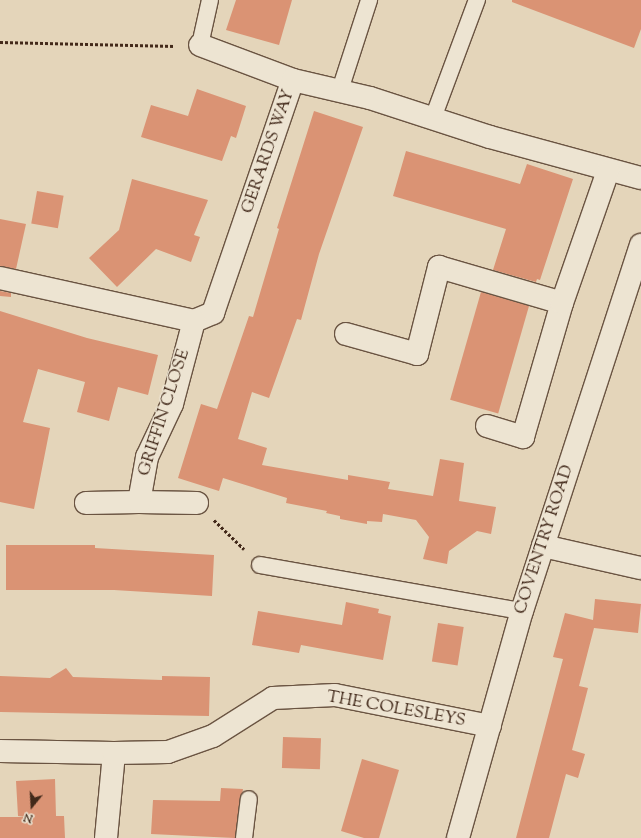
<!DOCTYPE html>
<html>
<head>
<meta charset="utf-8">
<style>
  body { margin:0 }
  #map { position:relative; width:641px; height:838px; overflow:hidden; background:#e4d5ba; font-family:"Sorts Mill Goudy",serif }
  div>[style] { position:absolute }
  .building>* { inset:0; background:#da9374; transform-origin:0 0 }
  .path>* { height:2.5px; margin-top:-1.25px; transform-origin:0; background:repeating-linear-gradient(90deg,#42291a 0 3px,transparent 0 5px) }
  .roads { filter:drop-shadow(1px 0 #6a5442) drop-shadow(-1px 0 #6a5442) drop-shadow(0 1px #6a5442) drop-shadow(0 -1px #6a5442) }
  .service>* { height:16px; margin:-8px; padding:0 8px; transform-origin:8px; border-radius:8px; background:#ede4d2 }
  .minor>* { height:22px; margin:-11px; padding:0 11px; transform-origin:11px; border-radius:11px; background:#ede4d2 }
  .secondary>* { height:22px; margin:-11px; padding:0 11px; transform-origin:11px; border-radius:11px; background:#ede4d2 }
  span { translate:-50% -50%; white-space:nowrap; text-align:center; line-height:1.15; -webkit-text-stroke:3px #ede4d2; paint-order:stroke }
  .street-label { font-size:17px; color:#42291a }
  .north { position:absolute; left:12px; top:786px; width:40px; height:40px; -webkit-text-stroke:3px #ede4d2; paint-order:stroke; rotate:198deg; font-size:11px; font-weight:700; line-height:16px; text-align:center; color:#42291a }
  .north::after { content:''; display:block; margin:auto; width:14px; height:18px; background:#42291a; clip-path:polygon(50% 0,100% 100%,50% 72%,0 100%) }
</style>
</head>
<body>
<div id="map">
  <div class="building">
    <i style="clip-path:polygon(236px 0,292px 0,279px 45px,226px 30px)"></i>
    <i style="clip-path:polygon(512px 0,641px 0,641px 29px,634px 48px,512px 2px)"></i>
    <i style="clip-path:polygon(197px 89px,246px 106px,236px 138px,231px 136px,222px 161px,141px 137px,151px 105px,188px 116px)"></i>
    <i style="clip-path:polygon(314px 111px,363px 127px,319px 254px,301px 320px,297px 319px,269px 398px,252px 392px,238px 439px,267px 448px,262px 465px,348px 480px,348px 475px,390px 482px,388px 489px,433px 496px,440px 459px,464px 463px,459px 501px,496px 507px,491px 534px,477px 531px,449px 551px,447px 564px,423px 559px,429px 537px,416px 520px,383px 514px,382px 522px,367px 521px,367px 524px,340px 519px,340px 516px,326px 513px,327px 511px,286px 503px,287px 498px,223px 478px,219px 491px,178px 478px,201px 404px,217px 409px,249px 316px,253px 317px,279px 229px,277px 228px)"></i>
    <i style="clip-path:polygon(406px 151px,520px 184px,527px 164px,573px 179px,540px 280px,537px 279px,536px 282px,493px 270px,506px 229px,393px 196px)"></i>
    <i style="clip-path:polygon(132px 179px,208px 200px,194px 235px,200px 237px,191px 262px,156px 249px,117px 287px,89px 258px,119px 230px)"></i>
    <i style="left:37px;top:191px;width:27px;height:33px;rotate:10deg"></i>
    <i style="clip-path:polygon(0 219px,26px 224px,16px 269px,0 266px)"></i>
    <i style="clip-path:polygon(0 291px,11px 293px,11px 297px,0 296px)"></i>
    <i style="left:481px;top:292px;width:50px;height:112px;rotate:16deg"></i>
    <i style="clip-path:polygon(0 311px,87px 338px,158px 355px,148px 395px,118px 387px,109px 421px,77px 412px,85px 382px,38px 369px,23px 422px,50px 428px,34px 509px,0 502px)"></i>
    <i style="clip-path:polygon(6px 545px,95px 545px,95px 548px,214px 555px,212px 596px,114px 590px,6px 590px)"></i>
    <i style="clip-path:polygon(595px 599px,641px 604px,638px 633px,594px 628px,579px 686px,588px 688px,572px 750px,585px 754px,578px 778px,566px 774px,549px 838px,516px 838px,563px 659px,553px 657px,565px 613px,593px 620px)"></i>
    <i style="clip-path:polygon(346px 602px,379px 609px,378px 613px,391px 616px,383px 660px,301px 645px,299px 653px,252px 645px,258px 611px,342px 625px)"></i>
    <i style="left:438px;top:623px;width:26px;height:39px;rotate:9deg"></i>
    <i style="clip-path:polygon(66px 668px,73px 677px,162px 680px,162px 676px,210px 677px,209px 716px,0 712px,0 676px,50px 678px)"></i>
    <i style="left:283px;top:737px;width:38px;height:31px;rotate:2deg"></i>
    <i style="clip-path:polygon(362px 759px,399px 770px,379px 838px,364px 838px,341px 831px)"></i>
    <i style="clip-path:polygon(55px 779px,56px 816px,64px 816px,65px 838px,0 838px,0 817px,26px 817px,18px 816px,16px 781px)"></i>
    <i style="clip-path:polygon(221px 788px,243px 789px,235px 838px,151px 834px,153px 800px,220px 801px)"></i>
  </div>
  <div class="path">
    <i style="left:0;top:42px;width:175px;rotate:1.3deg"></i>
    <i style="left:214px;top:520px;width:42px;rotate:44deg"></i>
  </div>
  <div class="roads">
    <div class="service">
      <i style="left:200px;top:45px;width:46px;rotate:-77.5deg"></i>
      <i style="left:340px;top:90px;width:95px;rotate:-72.1deg"></i>
      <i style="left:433px;top:118px;width:126px;rotate:-69.6deg"></i>
      <i style="left:260px;top:565px;width:266px;rotate:10deg"></i>
      <i style="left:244px;top:838px;width:39px;rotate:-83deg"></i>
    </div>
    <div class="minor">
      <i style="left:200px;top:45px;width:99px;rotate:20.6deg"></i>
      <i style="left:0;top:278px;width:199px;rotate:12.5deg"></i>
      <i style="left:194px;top:321px;width:21px;rotate:-23deg"></i>
      <i style="left:213px;top:313px;width:246px;rotate:-71.1deg"></i>
      <i style="left:293px;top:80px;width:79px;rotate:13.2deg"></i>
      <i style="left:370px;top:98px;width:126px;rotate:18deg"></i>
      <i style="left:490px;top:137px;width:156px;rotate:15.2deg"></i>
      <i style="left:346px;top:334px;width:74px;rotate:15.7deg"></i>
      <i style="left:417px;top:354px;width:90px;rotate:-75.8deg"></i>
      <i style="left:439px;top:267px;width:128px;rotate:16.3deg"></i>
      <i style="left:487px;top:426px;width:38px;rotate:17deg"></i>
      <i style="left:523px;top:437px;width:140px;rotate:-73.8deg"></i>
      <i style="left:562px;top:303px;width:140px;rotate:-70.8deg"></i>
      <i style="left:139px;top:502px;width:58px;rotate:1deg"></i>
      <i style="left:86px;top:503px;width:53px;rotate:-1.1deg"></i>
      <i style="left:139px;top:502px;width:46px;rotate:-79.9deg"></i>
      <i style="left:147px;top:457px;width:59px;rotate:-64.7deg"></i>
      <i style="left:172px;top:404px;width:86px;rotate:-75.2deg"></i>
      <i style="left:543px;top:546px;width:100px;rotate:12.7deg"></i>
      <i style="left:0;top:751px;width:114px;rotate:1deg"></i>
      <i style="left:106px;top:838px;width:85px;rotate:-84.6deg"></i>
      <i style="left:114px;top:753px;width:54px;rotate:-1.1deg"></i>
      <i style="left:168px;top:752px;width:48px;rotate:-19.6deg"></i>
      <i style="left:213px;top:736px;width:71px;rotate:-32.3deg"></i>
      <i style="left:273px;top:698px;width:62px;rotate:-2.8deg"></i>
      <i style="left:335px;top:695px;width:158px;rotate:11.3deg"></i>
    </div>
    <div class="secondary">
      <i style="left:458px;top:838px;width:236px;rotate:-74.3deg"></i>
      <i style="left:522px;top:611px;width:385px;rotate:-72deg"></i>
    </div>
  </div>
  <div class="street-label">
    <span style="left:269px;top:152px;rotate:-71deg">GERARDS WAY</span>
    <span style="left:165px;top:413px;rotate:-72deg">GRIFFIN CLOSE</span>
    <span style="left:545px;top:540px;rotate:-72deg">COVENTRY ROAD</span>
    <span style="left:396px;top:710px;rotate:10deg">THE COLESLEYS</span>
  </div>
  <div class="north">N</div>
</div>
</body>
</html>
